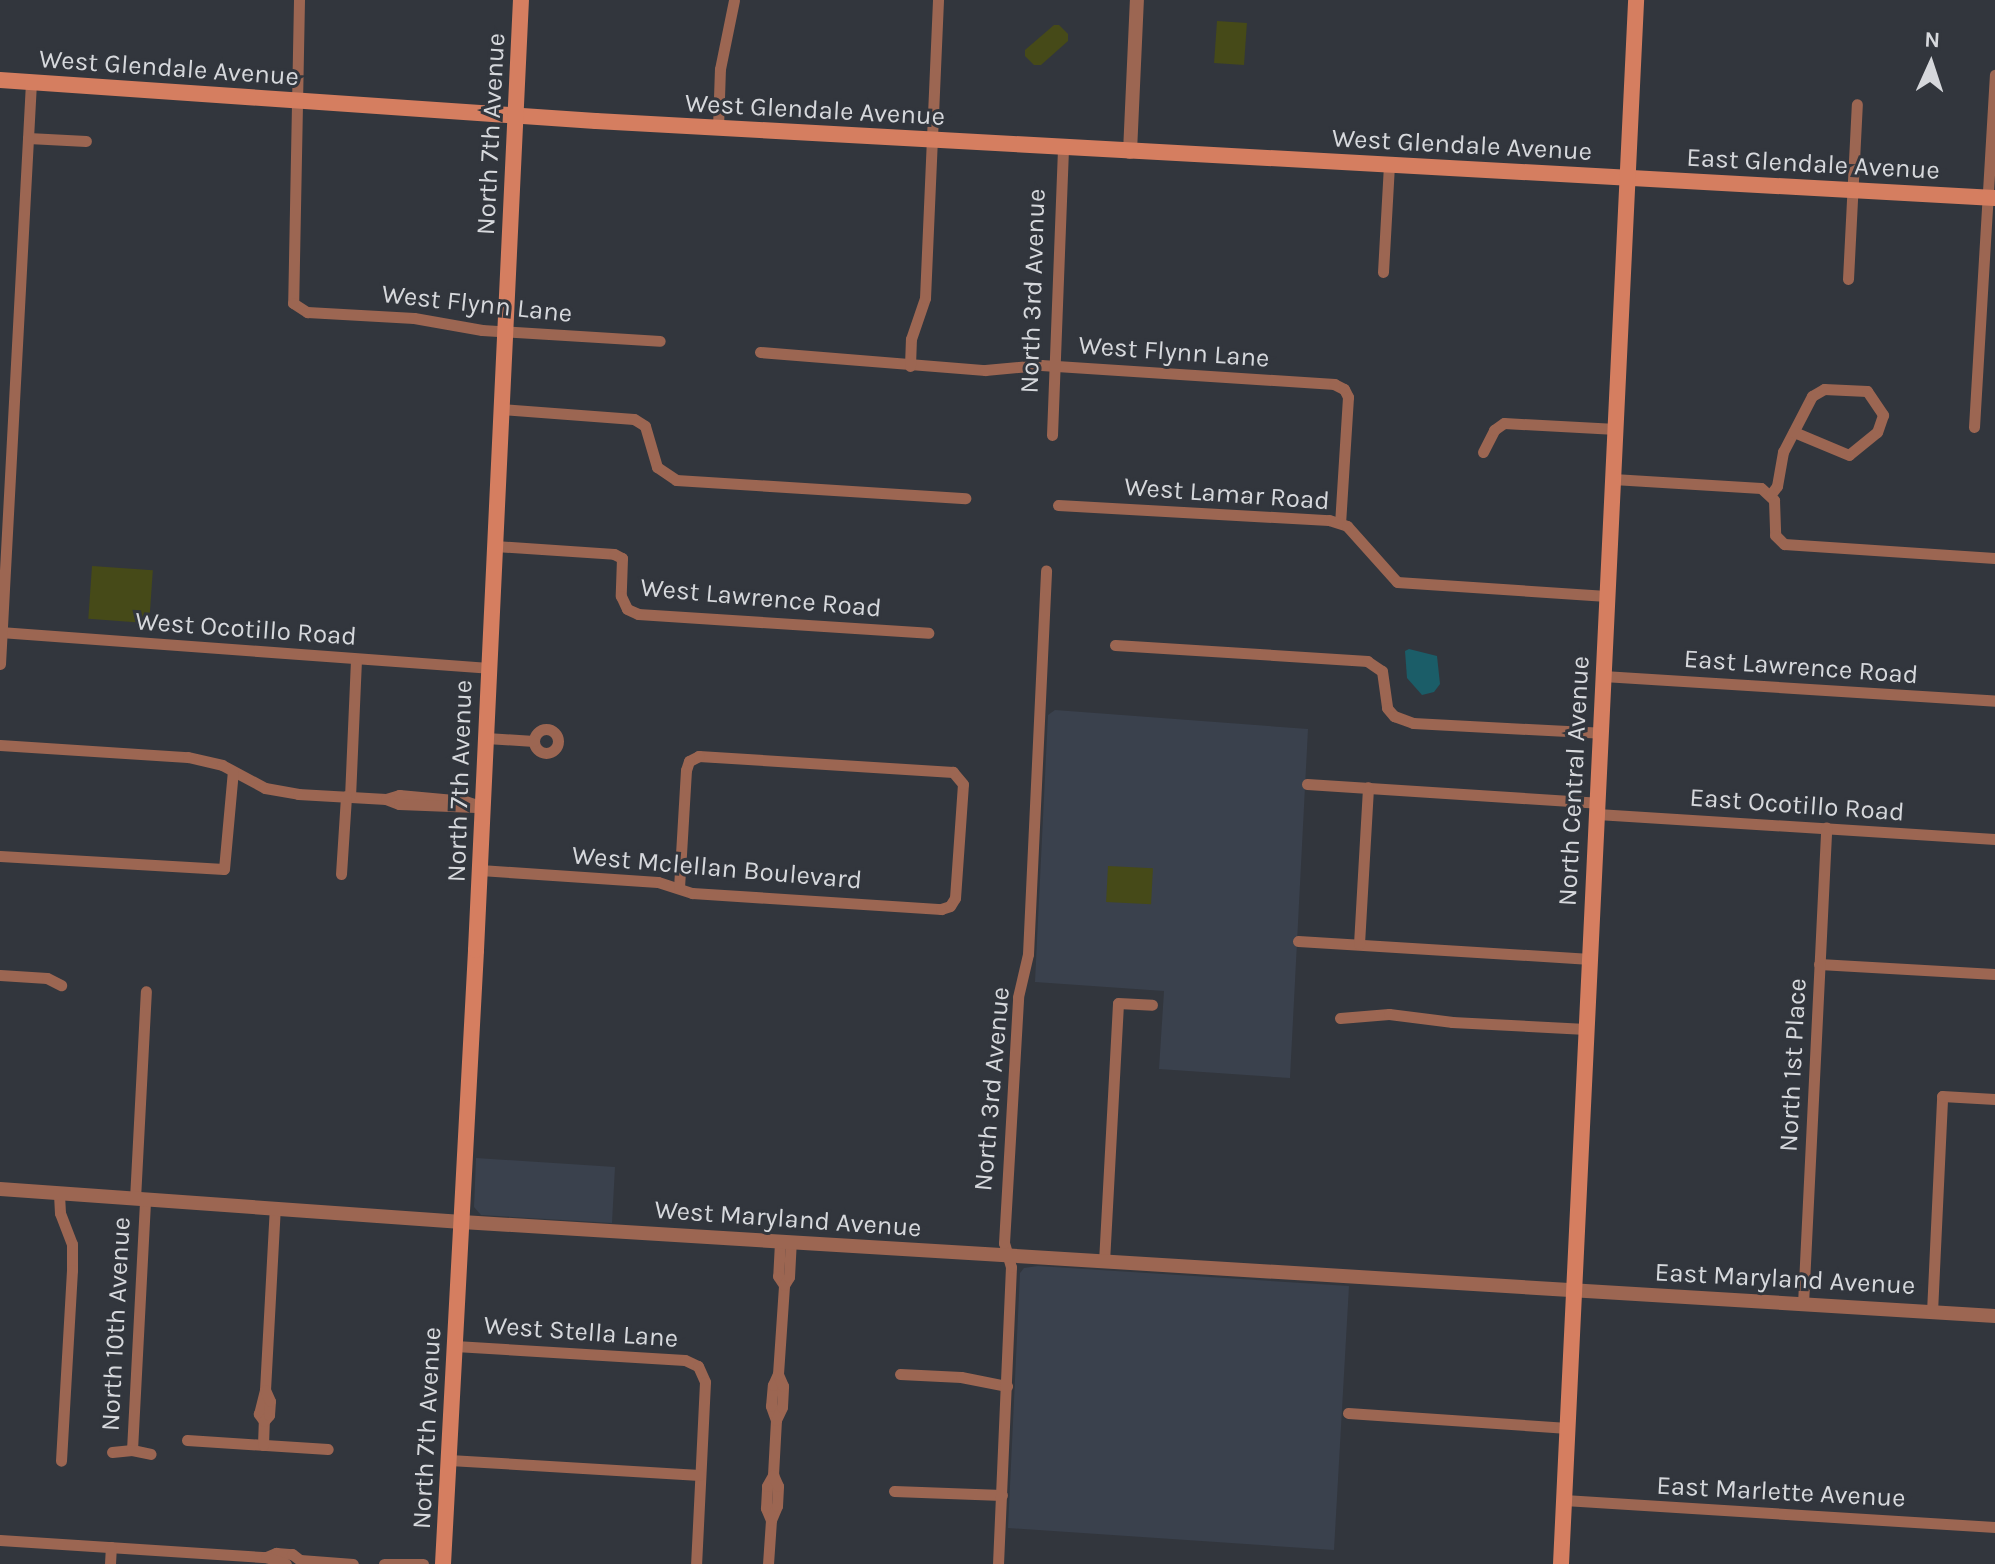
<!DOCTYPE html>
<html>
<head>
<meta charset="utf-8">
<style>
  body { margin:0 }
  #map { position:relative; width:1995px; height:1564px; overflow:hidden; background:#32363d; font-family:Karla,sans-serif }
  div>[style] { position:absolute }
  .built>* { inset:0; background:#3a414d }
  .green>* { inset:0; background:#464a18; transform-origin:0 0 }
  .water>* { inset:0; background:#1b5d68 }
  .minor>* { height:11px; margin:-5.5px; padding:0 5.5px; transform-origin:5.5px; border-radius:5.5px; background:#9c6652 }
  .minor>.ring { margin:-5.5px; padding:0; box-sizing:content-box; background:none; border:11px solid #9c6652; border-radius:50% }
  .tertiary>* { height:14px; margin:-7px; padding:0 7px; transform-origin:7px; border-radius:7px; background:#9c6652 }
  .secondary>* { height:16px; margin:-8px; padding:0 8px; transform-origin:8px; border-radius:8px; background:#d57e60 }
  span { translate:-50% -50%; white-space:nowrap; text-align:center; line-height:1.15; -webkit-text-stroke:6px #32363d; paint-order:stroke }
  .street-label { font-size:26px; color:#d6d8dc }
  .north { position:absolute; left:1891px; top:24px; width:80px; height:80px; -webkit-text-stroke:6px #32363d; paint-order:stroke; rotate:3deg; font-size:22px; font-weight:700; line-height:32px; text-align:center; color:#d6d8dc }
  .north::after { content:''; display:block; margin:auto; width:28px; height:36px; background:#d6d8dc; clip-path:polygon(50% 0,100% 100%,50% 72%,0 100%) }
</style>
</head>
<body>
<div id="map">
  <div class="built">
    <i style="clip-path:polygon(1055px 710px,1308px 729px,1290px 1078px,1159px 1069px,1164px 991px,1035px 982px,1048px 715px)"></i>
    <i style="clip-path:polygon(476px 1158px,615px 1167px,612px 1223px,481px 1215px,474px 1207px)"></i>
    <i style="clip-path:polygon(1038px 1266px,1349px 1286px,1334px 1550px,1008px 1528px,1020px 1273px,1024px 1268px)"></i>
  </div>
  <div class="green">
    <i style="left:1217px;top:21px;width:30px;height:42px;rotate:4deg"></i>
    <i style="clip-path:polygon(1054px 25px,1059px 25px,1068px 34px,1068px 41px,1041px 65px,1034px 65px,1025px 56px,1025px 50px)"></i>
    <i style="left:92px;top:566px;width:61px;height:53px;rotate:4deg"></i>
    <i style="left:1108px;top:866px;width:45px;height:36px;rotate:3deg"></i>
  </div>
  <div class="water">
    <i style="clip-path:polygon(1409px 649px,1437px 656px,1440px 684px,1434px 692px,1422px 695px,1407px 678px,1405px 651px)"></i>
  </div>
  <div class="minor">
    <i style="left:299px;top:0;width:303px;rotate:91.1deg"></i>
    <i style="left:293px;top:303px;width:17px;rotate:33deg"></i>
    <i style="left:307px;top:312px;width:107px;rotate:3.2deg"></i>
    <i style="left:414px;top:318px;width:69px;rotate:10deg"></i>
    <i style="left:482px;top:330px;width:178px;rotate:3.5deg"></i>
    <i style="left:718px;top:128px;width:59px;rotate:-88.1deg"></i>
    <i style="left:720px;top:69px;width:70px;rotate:-78.5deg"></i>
    <i style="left:28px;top:138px;width:58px;rotate:3deg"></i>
    <i style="left:1383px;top:272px;width:108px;rotate:-86.8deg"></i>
    <i style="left:1848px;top:279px;width:175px;rotate:-87.1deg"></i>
    <i style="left:760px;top:352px;width:226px;rotate:4.6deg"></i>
    <i style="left:985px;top:370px;width:56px;rotate:-5.1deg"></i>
    <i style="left:1041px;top:365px;width:294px;rotate:3.7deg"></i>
    <i style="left:1334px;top:384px;width:11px;rotate:27deg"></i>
    <i style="left:1344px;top:389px;width:9px;rotate:63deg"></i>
    <i style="left:1348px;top:397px;width:126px;rotate:93.6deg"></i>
    <i style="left:910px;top:366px;width:27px;rotate:-88deg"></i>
    <i style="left:911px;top:339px;width:43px;rotate:-71.1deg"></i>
    <i style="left:925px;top:298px;width:298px;rotate:-87.5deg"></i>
    <i style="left:502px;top:409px;width:132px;rotate:4.3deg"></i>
    <i style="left:634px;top:419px;width:13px;rotate:32deg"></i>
    <i style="left:645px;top:426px;width:43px;rotate:73.7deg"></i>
    <i style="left:657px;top:467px;width:23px;rotate:34deg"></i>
    <i style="left:676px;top:480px;width:290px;rotate:3.6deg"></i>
    <i style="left:1974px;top:427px;width:353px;rotate:-86.6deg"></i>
    <i style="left:1052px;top:435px;width:287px;rotate:-87.8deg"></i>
    <i style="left:1483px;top:452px;width:25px;rotate:-63deg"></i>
    <i style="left:1494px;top:430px;width:12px;rotate:-35deg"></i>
    <i style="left:1504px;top:423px;width:112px;rotate:3.1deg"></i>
    <i style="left:1613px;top:479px;width:148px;rotate:3.5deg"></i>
    <i style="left:1761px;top:488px;width:18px;rotate:43deg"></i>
    <i style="left:1774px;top:500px;width:35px;rotate:88deg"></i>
    <i style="left:1775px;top:535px;width:13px;rotate:45deg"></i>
    <i style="left:1784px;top:544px;width:211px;rotate:3.8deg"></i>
    <i style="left:1771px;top:494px;width:10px;rotate:-53deg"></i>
    <i style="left:1777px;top:486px;width:35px;rotate:-80deg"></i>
    <i style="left:1783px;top:452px;width:63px;rotate:-62.6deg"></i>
    <i style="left:1812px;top:396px;width:14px;rotate:-30deg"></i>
    <i style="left:1824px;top:389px;width:43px;rotate:2.7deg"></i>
    <i style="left:1867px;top:391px;width:29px;rotate:56deg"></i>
    <i style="left:1883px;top:415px;width:18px;rotate:109deg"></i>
    <i style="left:1877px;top:432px;width:36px;rotate:141deg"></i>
    <i style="left:1849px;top:455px;width:60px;rotate:-157.3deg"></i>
    <i style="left:1058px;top:505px;width:271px;rotate:3.2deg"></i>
    <i style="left:1329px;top:520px;width:19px;rotate:18deg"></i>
    <i style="left:1347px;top:526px;width:75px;rotate:48.2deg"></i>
    <i style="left:1397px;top:582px;width:210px;rotate:3.8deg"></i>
    <i style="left:495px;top:546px;width:119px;rotate:3.8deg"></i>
    <i style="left:614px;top:554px;width:9px;rotate:27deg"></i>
    <i style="left:622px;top:558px;width:38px;rotate:92deg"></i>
    <i style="left:621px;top:596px;width:14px;rotate:65deg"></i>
    <i style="left:627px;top:609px;width:12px;rotate:24deg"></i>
    <i style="left:638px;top:614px;width:291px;rotate:3.7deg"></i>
    <i style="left:0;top:632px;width:490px;rotate:4.2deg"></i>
    <i style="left:1115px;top:645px;width:253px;rotate:3.6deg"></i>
    <i style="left:1367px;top:661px;width:18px;rotate:34deg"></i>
    <i style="left:1382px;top:671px;width:37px;rotate:82deg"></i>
    <i style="left:1387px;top:708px;width:11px;rotate:49deg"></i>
    <i style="left:1394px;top:716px;width:20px;rotate:20deg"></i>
    <i style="left:1413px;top:723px;width:188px;rotate:3deg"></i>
    <i style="left:0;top:664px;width:583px;rotate:-86.95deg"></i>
    <i style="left:1603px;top:676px;width:393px;rotate:3.6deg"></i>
    <i class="ring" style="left:534px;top:729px;width:13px;height:13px"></i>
    <i style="left:486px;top:738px;width:48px;rotate:3.6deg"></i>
    <i style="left:0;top:745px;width:188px;rotate:3.7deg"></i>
    <i style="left:188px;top:757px;width:35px;rotate:13deg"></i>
    <i style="left:222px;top:765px;width:49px;rotate:28.1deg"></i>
    <i style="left:265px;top:788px;width:34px;rotate:10deg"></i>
    <i style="left:298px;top:794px;width:88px;rotate:3.3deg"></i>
    <i style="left:386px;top:799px;width:14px;rotate:-17deg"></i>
    <i style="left:399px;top:795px;width:66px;rotate:5.2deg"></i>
    <i style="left:465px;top:801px;width:19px;rotate:18deg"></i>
    <i style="left:1307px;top:784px;width:291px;rotate:3.7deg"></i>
    <i style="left:350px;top:797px;width:138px;rotate:-87.5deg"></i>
    <i style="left:386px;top:799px;width:14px;rotate:21deg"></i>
    <i style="left:399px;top:804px;width:77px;rotate:2.2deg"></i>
    <i style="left:1597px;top:814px;width:399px;rotate:3.6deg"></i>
    <i style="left:0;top:856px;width:224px;rotate:3.3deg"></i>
    <i style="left:224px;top:869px;width:98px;rotate:-84.8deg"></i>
    <i style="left:480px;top:870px;width:178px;rotate:3.9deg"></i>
    <i style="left:658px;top:882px;width:36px;rotate:18deg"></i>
    <i style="left:692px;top:893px;width:250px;rotate:3.7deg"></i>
    <i style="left:941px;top:909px;width:9px;rotate:-18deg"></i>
    <i style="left:950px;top:906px;width:9px;rotate:-58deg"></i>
    <i style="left:955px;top:898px;width:114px;rotate:-86deg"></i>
    <i style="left:963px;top:784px;width:16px;rotate:-130deg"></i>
    <i style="left:953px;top:772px;width:255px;rotate:-176.4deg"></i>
    <i style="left:699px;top:756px;width:11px;rotate:153deg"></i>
    <i style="left:689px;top:761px;width:9px;rotate:108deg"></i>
    <i style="left:686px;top:770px;width:118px;rotate:93.4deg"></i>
    <i style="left:341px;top:874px;width:78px;rotate:-86.3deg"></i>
    <i style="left:1298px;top:941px;width:293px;rotate:3.5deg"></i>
    <i style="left:1359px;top:944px;width:157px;rotate:-86.7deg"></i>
    <i style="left:1819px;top:964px;width:176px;rotate:3.3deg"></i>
    <i style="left:0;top:975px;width:47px;rotate:3.7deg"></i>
    <i style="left:47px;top:978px;width:16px;rotate:27deg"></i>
    <i style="left:1340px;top:1018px;width:49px;rotate:-4.7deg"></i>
    <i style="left:1389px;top:1014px;width:64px;rotate:7.2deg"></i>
    <i style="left:1452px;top:1022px;width:134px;rotate:3deg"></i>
    <i style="left:59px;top:1194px;width:19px;rotate:87deg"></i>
    <i style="left:60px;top:1213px;width:33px;rotate:69deg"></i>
    <i style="left:72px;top:1244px;width:26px;rotate:90deg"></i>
    <i style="left:72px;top:1270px;width:191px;rotate:93.3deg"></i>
    <i style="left:135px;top:1199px;width:208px;rotate:-87deg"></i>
    <i style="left:780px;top:1242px;width:34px;rotate:93deg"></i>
    <i style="left:778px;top:1276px;width:11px;rotate:56deg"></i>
    <i style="left:1104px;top:1262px;width:259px;rotate:-86.9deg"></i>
    <i style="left:1118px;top:1003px;width:34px;rotate:3deg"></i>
    <i style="left:1803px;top:1304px;width:477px;rotate:-87.2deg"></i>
    <i style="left:1932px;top:1312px;width:216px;rotate:-87.3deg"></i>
    <i style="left:1942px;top:1096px;width:53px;rotate:3.2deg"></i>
    <i style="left:455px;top:1346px;width:230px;rotate:3.5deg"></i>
    <i style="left:685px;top:1360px;width:14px;rotate:25deg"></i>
    <i style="left:698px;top:1366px;width:17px;rotate:66deg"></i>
    <i style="left:705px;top:1382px;width:182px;rotate:92.8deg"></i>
    <i style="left:900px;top:1374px;width:61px;rotate:2.8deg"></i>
    <i style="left:961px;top:1377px;width:47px;rotate:11.1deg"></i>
    <i style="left:1348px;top:1413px;width:220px;rotate:3.9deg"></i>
    <i style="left:776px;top:1420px;width:15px;rotate:-110deg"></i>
    <i style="left:771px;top:1406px;width:21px;rotate:-85deg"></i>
    <i style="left:773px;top:1385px;width:12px;rotate:-66deg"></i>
    <i style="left:264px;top:1421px;width:9px;rotate:-126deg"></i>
    <i style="left:259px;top:1414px;width:25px;rotate:-76deg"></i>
    <i style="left:265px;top:1390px;width:182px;rotate:-86.9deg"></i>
    <i style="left:187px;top:1440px;width:141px;rotate:3.7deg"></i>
    <i style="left:263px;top:1445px;width:24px;rotate:-88deg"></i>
    <i style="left:264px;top:1421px;width:8px;rotate:-50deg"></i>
    <i style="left:269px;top:1415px;width:14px;rotate:-86deg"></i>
    <i style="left:270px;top:1401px;width:12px;rotate:-114deg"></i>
    <i style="left:132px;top:1450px;width:250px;rotate:-87deg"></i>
    <i style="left:112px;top:1452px;width:20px;rotate:-6deg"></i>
    <i style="left:132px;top:1450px;width:19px;rotate:12deg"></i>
    <i style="left:449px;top:1460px;width:251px;rotate:3.4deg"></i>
    <i style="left:894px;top:1491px;width:108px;rotate:2.1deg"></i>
    <i style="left:1564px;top:1500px;width:432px;rotate:3.6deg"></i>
    <i style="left:771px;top:1520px;width:13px;rotate:-113deg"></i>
    <i style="left:766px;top:1508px;width:22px;rotate:-87deg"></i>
    <i style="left:767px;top:1486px;width:13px;rotate:-61deg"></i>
    <i style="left:773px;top:1475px;width:55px;rotate:-86.9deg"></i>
    <i style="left:776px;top:1420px;width:14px;rotate:-65deg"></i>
    <i style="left:782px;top:1407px;width:21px;rotate:-87deg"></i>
    <i style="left:783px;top:1386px;width:13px;rotate:-113deg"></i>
    <i style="left:778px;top:1374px;width:89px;rotate:-86.1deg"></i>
    <i style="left:784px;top:1285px;width:9px;rotate:-58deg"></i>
    <i style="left:789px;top:1277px;width:34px;rotate:-87deg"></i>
    <i style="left:0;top:1540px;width:267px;rotate:3.7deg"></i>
    <i style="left:266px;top:1557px;width:11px;rotate:-22deg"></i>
    <i style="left:276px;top:1553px;width:16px;rotate:4deg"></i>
    <i style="left:292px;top:1554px;width:10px;rotate:37deg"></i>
    <i style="left:300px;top:1560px;width:53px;rotate:4.3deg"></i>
    <i style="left:266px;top:1557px;width:21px;rotate:19deg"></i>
    <i style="left:110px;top:1564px;width:17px;rotate:-87deg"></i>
    <i style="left:384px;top:1564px;width:39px"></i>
    <i style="left:768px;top:1564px;width:44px;rotate:-86.1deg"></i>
    <i style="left:771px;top:1520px;width:15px;rotate:-67deg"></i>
    <i style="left:777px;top:1506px;width:20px;rotate:-87deg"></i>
    <i style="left:778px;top:1486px;width:12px;rotate:-114deg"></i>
    <i style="left:998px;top:1564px;width:297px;rotate:-87.5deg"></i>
    <i style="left:1011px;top:1267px;width:25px;rotate:-106deg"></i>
    <i style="left:1004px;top:1243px;width:246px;rotate:-86.7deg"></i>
    <i style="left:1018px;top:997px;width:44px;rotate:-76.9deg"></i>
    <i style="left:1028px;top:954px;width:384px;rotate:-87.3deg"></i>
  </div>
  <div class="tertiary">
    <i style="left:1130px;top:152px;width:152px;rotate:-87.4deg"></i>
    <i style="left:0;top:1189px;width:463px;rotate:4.1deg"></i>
    <i style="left:462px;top:1222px;width:1536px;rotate:3.51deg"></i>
  </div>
  <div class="secondary">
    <i style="left:0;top:80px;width:597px;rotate:3.94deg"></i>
    <i style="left:596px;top:121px;width:1401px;rotate:3.15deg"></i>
    <i style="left:443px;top:1564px;width:615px;rotate:-86.92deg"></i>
    <i style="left:476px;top:950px;width:951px;rotate:-87.29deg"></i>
    <i style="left:1561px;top:1564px;width:1566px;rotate:-87.25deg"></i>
  </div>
  <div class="street-label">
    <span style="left:169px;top:68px;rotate:4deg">West Glendale Avenue</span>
    <span style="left:815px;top:110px;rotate:3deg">West Glendale Avenue</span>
    <span style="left:491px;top:134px;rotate:-87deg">North 7th Avenue</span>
    <span style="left:1462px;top:145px;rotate:3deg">West Glendale Avenue</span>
    <span style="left:1813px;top:164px;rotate:3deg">East Glendale Avenue</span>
    <span style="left:1033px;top:291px;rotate:-88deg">North 3rd Avenue</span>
    <span style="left:477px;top:304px;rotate:6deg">West Flynn Lane</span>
    <span style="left:1174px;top:352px;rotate:4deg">West Flynn Lane</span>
    <span style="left:1227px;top:494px;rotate:4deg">West Lamar Road</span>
    <span style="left:761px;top:598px;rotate:5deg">West Lawrence Road</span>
    <span style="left:246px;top:629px;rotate:4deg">West Ocotillo Road</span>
    <span style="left:1801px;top:667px;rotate:4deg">East Lawrence Road</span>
    <span style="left:460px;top:781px;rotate:-88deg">North 7th Avenue</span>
    <span style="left:1574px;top:781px;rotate:-87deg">North Central Avenue</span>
    <span style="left:1797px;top:805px;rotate:4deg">East Ocotillo Road</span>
    <span style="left:717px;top:868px;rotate:5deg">West Mclellan Boulevard</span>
    <span style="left:1793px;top:1065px;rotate:-87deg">North 1st Place</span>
    <span style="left:992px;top:1089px;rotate:-85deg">North 3rd Avenue</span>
    <span style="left:788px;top:1219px;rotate:4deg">West Maryland Avenue</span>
    <span style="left:1785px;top:1279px;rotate:3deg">East Maryland Avenue</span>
    <span style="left:116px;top:1324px;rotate:-87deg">North 10th Avenue</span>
    <span style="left:581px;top:1332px;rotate:4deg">West Stella Lane</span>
    <span style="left:427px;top:1428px;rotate:-87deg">North 7th Avenue</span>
    <span style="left:1781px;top:1492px;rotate:3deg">East Marlette Avenue</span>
  </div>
  <div class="north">N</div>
</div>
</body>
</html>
